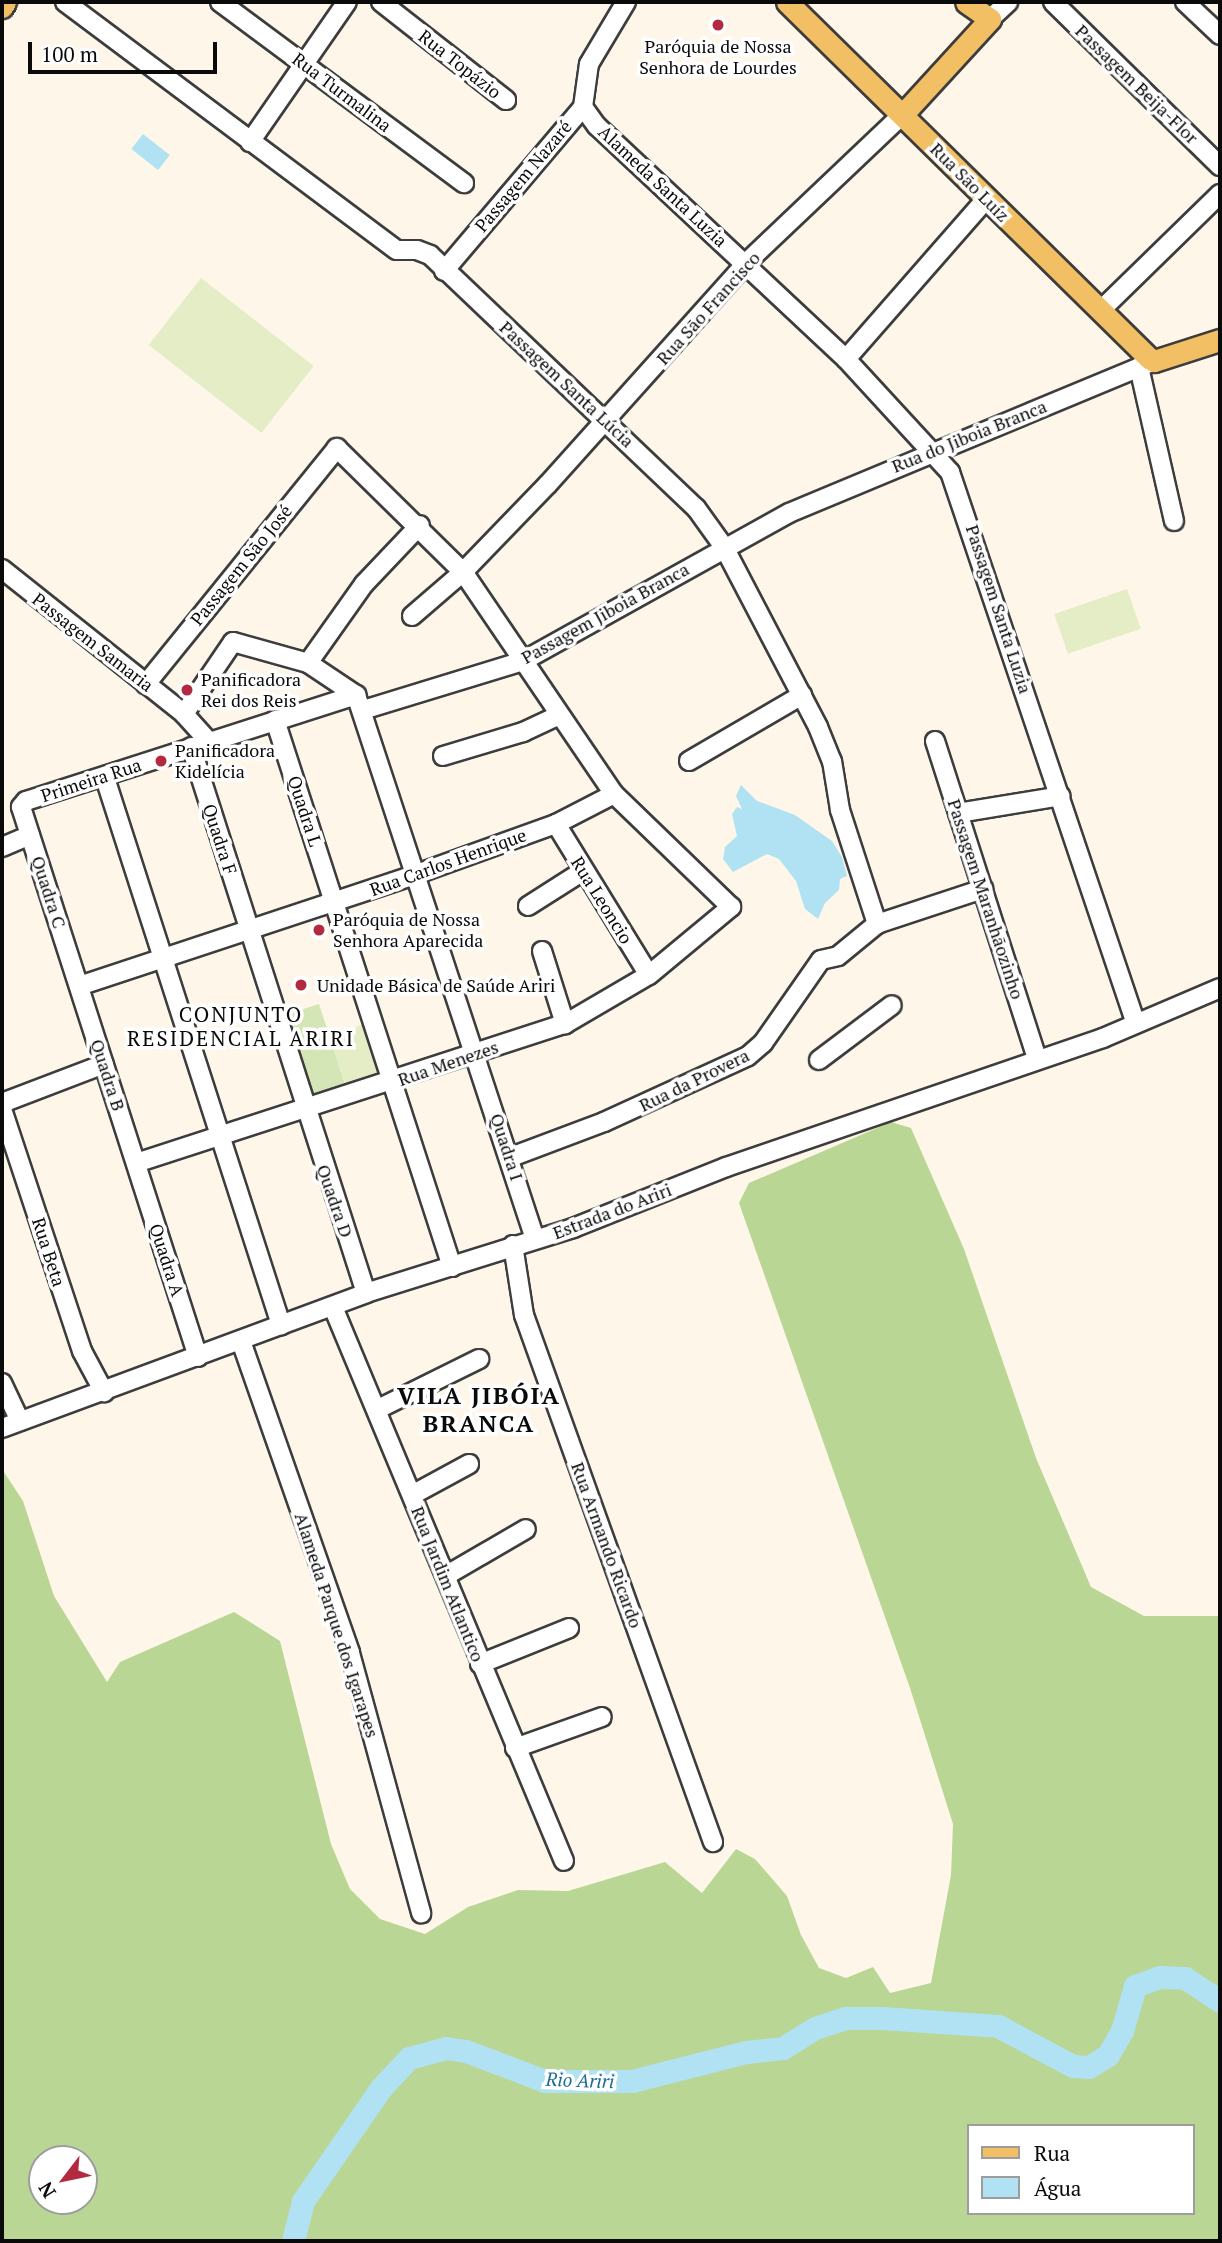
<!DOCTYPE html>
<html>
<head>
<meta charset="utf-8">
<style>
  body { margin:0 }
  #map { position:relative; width:1222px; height:2243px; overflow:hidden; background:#fef7e9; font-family:"PT Serif",serif }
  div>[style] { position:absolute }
  .green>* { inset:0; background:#d4e6b5; transform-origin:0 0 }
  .forest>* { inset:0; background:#bad695 }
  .pitch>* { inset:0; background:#e4edc6; transform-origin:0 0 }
  .water>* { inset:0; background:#b0e2f3; transform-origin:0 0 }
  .river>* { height:23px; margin:-11.5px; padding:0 11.5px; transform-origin:11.5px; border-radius:11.5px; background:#b0e2f3 }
  .roads { filter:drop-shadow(2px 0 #3d3d3d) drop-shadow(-2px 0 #3d3d3d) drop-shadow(0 2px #3d3d3d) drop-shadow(0 -2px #3d3d3d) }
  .minor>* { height:18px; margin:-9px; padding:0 9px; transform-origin:9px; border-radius:9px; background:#fff }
  .major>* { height:21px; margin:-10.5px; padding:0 10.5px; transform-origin:10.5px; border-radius:10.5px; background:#f2bf65 }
  .dots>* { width:19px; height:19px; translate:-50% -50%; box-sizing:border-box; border:4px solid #fff; border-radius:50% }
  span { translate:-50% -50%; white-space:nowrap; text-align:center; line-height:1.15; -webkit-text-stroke:7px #fff; paint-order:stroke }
  .poi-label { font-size:18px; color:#0a0a0a }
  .left { translate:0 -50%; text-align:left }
  .street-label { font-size:18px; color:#0a0a0a }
  .water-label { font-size:19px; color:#1b6e95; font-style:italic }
  .quarter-label { font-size:21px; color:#0a0a0a; letter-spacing:2px }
  .district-label { font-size:24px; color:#0a0a0a; font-weight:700; letter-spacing:2px }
  .frame { position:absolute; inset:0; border:4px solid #0a0a0a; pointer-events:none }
  .legend { position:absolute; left:967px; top:2124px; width:228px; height:91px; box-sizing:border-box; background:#fff; border:2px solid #9d9d9d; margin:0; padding:9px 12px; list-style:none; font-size:21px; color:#0a0a0a }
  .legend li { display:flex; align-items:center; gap:14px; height:35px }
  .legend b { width:35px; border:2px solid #9d9d9d }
  .north { position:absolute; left:28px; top:2145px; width:70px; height:70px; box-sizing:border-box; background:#fff; border:2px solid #9d9d9d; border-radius:50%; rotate:238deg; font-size:19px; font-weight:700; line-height:28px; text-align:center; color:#0a0a0a }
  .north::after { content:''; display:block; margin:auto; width:24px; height:32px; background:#b32a40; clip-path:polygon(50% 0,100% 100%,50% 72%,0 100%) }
  .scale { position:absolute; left:28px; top:42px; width:189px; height:32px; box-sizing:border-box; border:4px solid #0a0a0a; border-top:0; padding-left:9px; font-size:21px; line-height:24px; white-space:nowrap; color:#0a0a0a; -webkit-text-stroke:5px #fff; paint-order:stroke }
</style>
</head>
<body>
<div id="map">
  <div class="green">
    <i style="left:319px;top:1004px;width:93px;height:43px;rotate:72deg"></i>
  </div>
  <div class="forest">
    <i style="clip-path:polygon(evenodd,891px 1122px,911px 1128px,964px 1249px,1036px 1458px,1091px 1587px,1144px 1616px,1220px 1616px,1220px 2241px,2px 2241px,2px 1469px,23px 1501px,54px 1596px,107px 1682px,120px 1662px,234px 1612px,280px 1641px,331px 1844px,350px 1889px,380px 1919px,425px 1934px,468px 1907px,518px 1890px,568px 1891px,665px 1862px,702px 1893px,736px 1849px,755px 1859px,787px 1896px,801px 1935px,819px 1968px,846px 1978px,873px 1967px,890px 1993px,931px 1983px,951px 1875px,953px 1824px,910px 1688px,739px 1203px,749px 1183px,891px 1122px,968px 2126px,1192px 2126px,1192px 2213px,968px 2213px,968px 2126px,891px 1122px,42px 2159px,84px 2159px,84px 2201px,42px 2201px,42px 2159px)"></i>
  </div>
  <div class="pitch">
    <i style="left:201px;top:278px;width:143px;height:85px;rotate:38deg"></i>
    <i style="left:1127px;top:589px;width:42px;height:77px;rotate:71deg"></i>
    <i style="left:364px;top:1024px;width:58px;height:37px;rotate:71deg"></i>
  </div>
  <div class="water">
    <i style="left:143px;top:134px;width:34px;height:19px;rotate:38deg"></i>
    <i style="clip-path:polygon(741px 785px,757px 801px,795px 815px,832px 841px,842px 857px,847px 876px,840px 879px,839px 890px,825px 903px,818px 919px,805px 909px,796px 881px,779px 859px,767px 854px,733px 872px,723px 859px,725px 847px,737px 836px,732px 814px,737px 807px,742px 809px,736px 796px)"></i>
  </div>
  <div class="river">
    <i style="left:293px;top:2241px;width:41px;rotate:-76deg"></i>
    <i style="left:303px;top:2201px;width:137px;rotate:-55.4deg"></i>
    <i style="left:381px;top:2088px;width:41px;rotate:-47deg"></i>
    <i style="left:409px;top:2058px;width:38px;rotate:-15deg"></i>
    <i style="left:446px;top:2048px;width:20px;rotate:9deg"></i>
    <i style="left:466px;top:2051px;width:85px;rotate:20.8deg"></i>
    <i style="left:545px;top:2081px;width:87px"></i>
    <i style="left:632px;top:2081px;width:118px;rotate:-14.3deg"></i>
    <i style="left:746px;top:2052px;width:37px;rotate:-6deg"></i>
    <i style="left:783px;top:2048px;width:38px;rotate:-32deg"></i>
    <i style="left:815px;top:2028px;width:33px;rotate:-18deg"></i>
    <i style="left:846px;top:2018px;width:36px"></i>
    <i style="left:882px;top:2018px;width:116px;rotate:3.9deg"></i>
    <i style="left:998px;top:2026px;width:85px;rotate:28.1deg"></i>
    <i style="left:1073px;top:2066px;width:16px;rotate:4deg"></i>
    <i style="left:1089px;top:2067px;width:22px;rotate:-32deg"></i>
    <i style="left:1108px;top:2055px;width:28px;rotate:-60deg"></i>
    <i style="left:1122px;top:2031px;width:47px;rotate:-73.9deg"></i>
    <i style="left:1135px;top:1986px;width:27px;rotate:-20deg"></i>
    <i style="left:1160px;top:1977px;width:25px;rotate:2deg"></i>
    <i style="left:1185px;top:1978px;width:42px;rotate:33.3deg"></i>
  </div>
  <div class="roads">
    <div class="minor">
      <i style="left:65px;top:2px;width:414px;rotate:36.8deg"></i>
      <i style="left:397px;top:250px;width:20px"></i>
      <i style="left:417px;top:250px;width:14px;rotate:21deg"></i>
      <i style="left:430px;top:255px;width:367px;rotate:43.6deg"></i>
      <i style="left:696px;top:508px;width:48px;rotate:54.3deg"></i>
      <i style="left:724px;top:547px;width:203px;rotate:62.4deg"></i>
      <i style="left:818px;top:727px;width:37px;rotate:68deg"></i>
      <i style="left:832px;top:761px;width:50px;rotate:80.7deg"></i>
      <i style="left:840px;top:810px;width:120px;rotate:72deg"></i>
      <i style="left:220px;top:2px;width:304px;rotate:36.6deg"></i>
      <i style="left:381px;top:2px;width:159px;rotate:38.1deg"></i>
      <i style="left:1053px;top:2px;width:234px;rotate:44.5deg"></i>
      <i style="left:1185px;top:2px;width:48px;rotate:43.3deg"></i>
      <i style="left:990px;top:19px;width:25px;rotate:-43deg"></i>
      <i style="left:583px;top:107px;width:24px;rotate:54deg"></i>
      <i style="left:597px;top:126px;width:341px;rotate:43.1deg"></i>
      <i style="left:846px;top:359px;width:154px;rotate:47.4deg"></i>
      <i style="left:950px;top:472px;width:582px;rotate:71.38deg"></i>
      <i style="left:250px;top:142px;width:170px;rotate:-55.3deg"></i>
      <i style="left:444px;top:271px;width:215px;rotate:-49.7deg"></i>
      <i style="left:583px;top:107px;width:43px;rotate:-82.1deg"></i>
      <i style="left:589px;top:64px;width:72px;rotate:-59.2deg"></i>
      <i style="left:1100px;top:311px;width:168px;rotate:-44.3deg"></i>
      <i style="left:846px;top:359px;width:213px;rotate:-48.8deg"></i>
      <i style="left:1139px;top:367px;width:158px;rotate:77.2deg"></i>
      <i style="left:2px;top:569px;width:233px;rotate:38.5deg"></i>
      <i style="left:184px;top:714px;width:36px;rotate:48deg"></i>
      <i style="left:412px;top:616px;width:67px;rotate:-40.8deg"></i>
      <i style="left:463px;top:572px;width:122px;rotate:-46deg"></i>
      <i style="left:548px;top:484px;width:297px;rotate:-48.1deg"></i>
      <i style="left:746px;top:263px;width:216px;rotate:-43.5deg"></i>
      <i style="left:308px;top:663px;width:97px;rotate:-54.7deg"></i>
      <i style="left:364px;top:584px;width:81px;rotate:-46.5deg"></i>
      <i style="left:363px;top:710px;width:167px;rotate:-17deg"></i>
      <i style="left:523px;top:661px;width:304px;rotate:-29.1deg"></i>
      <i style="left:789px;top:513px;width:395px;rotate:-22.6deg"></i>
      <i style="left:184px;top:714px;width:87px;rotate:-55.8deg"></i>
      <i style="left:233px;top:642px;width:78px;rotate:15.6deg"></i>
      <i style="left:308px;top:663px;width:58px;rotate:33.7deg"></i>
      <i style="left:356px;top:695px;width:573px;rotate:71.79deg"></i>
      <i style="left:275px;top:720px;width:575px;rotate:72.07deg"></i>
      <i style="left:935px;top:741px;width:333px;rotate:72.2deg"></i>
      <i style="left:191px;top:747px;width:573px;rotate:72.23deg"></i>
      <i style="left:443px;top:756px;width:84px;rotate:-16.7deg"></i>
      <i style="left:523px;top:732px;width:38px;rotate:-25deg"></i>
      <i style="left:689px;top:761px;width:131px;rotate:-30.3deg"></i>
      <i style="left:105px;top:778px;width:575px;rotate:72.16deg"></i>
      <i style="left:958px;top:813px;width:104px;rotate:-9.4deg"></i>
      <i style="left:556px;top:824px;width:177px;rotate:58.4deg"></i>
      <i style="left:2px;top:847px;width:30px;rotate:-23deg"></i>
      <i style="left:528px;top:906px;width:65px;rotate:-32.5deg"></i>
      <i style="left:542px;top:951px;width:77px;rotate:72.5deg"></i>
      <i style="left:79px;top:986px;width:353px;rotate:-18.3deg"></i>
      <i style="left:414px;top:875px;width:151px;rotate:-19.8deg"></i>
      <i style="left:556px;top:824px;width:65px;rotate:-27.3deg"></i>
      <i style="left:819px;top:1060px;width:91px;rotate:-37deg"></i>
      <i style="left:2px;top:1103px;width:109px;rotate:-20.9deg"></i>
      <i style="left:2px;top:1109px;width:255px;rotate:71.7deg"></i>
      <i style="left:82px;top:1351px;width:47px;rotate:61.8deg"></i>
      <i style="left:511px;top:1157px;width:99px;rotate:-20.6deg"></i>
      <i style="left:604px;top:1122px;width:158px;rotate:-24.6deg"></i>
      <i style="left:748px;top:1056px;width:20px;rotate:-41deg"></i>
      <i style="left:763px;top:1043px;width:101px;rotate:-55.1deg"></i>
      <i style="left:821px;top:960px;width:17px;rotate:-13deg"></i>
      <i style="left:838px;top:956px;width:50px;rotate:-39.4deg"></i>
      <i style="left:877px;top:924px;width:112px;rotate:-18.3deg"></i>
      <i style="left:136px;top:1163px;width:451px;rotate:-18deg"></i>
      <i style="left:565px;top:1024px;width:97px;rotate:-30.3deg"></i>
      <i style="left:649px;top:975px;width:107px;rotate:-39.7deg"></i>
      <i style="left:731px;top:907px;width:163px;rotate:-136deg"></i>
      <i style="left:614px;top:794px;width:268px;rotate:-124.2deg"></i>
      <i style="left:463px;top:572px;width:177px;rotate:-135.5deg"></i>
      <i style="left:337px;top:448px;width:304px;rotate:129deg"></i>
      <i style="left:513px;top:1245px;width:71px;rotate:81.1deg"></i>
      <i style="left:524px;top:1315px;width:560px;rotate:70.27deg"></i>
      <i style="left:333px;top:1307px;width:600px;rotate:67.37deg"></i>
      <i style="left:241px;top:1341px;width:330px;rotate:70.7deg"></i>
      <i style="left:350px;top:1653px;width:270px;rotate:74.7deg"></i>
      <i style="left:198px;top:1357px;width:578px;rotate:-107.84deg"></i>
      <i style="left:21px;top:807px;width:8px;rotate:-50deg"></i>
      <i style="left:26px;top:801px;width:347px;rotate:-17.8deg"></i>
      <i style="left:2px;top:1383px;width:42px;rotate:64.7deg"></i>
      <i style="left:378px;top:1409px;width:113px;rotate:-26.3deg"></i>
      <i style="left:2px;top:1428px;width:388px;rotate:-20.3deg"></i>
      <i style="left:366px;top:1293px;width:217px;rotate:-17.4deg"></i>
      <i style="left:573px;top:1228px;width:165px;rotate:-21.7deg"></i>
      <i style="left:726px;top:1167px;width:398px;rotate:-18.9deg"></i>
      <i style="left:1103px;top:1038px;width:127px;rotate:-23.1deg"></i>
      <i style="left:412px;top:1495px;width:65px;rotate:-28.5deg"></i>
      <i style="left:447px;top:1575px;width:91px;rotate:-30.2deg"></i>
      <i style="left:480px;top:1664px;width:96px;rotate:-22deg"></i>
      <i style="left:515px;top:1748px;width:92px;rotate:-19.6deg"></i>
    </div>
    <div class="major">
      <i style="left:787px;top:2px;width:508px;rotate:44.52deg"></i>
      <i style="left:1149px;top:358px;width:6px;rotate:31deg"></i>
      <i style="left:1154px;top:361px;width:69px;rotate:-17.7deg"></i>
      <i style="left:2px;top:7px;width:6px;rotate:-59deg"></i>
      <i style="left:903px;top:114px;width:129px;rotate:-47.5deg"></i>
      <i style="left:990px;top:19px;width:29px;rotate:-145deg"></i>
    </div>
  </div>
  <div class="dots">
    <i style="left:718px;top:25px;background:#b32a40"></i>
    <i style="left:187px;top:690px;background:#b32a40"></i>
    <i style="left:161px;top:761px;background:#b32a40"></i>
    <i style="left:319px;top:930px;background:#b32a40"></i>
    <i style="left:301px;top:985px;background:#b32a40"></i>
  </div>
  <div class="poi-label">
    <span style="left:718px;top:57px">Paróquia de Nossa<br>Senhora de Lourdes</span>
    <span class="left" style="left:201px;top:690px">Panificadora<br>Rei dos Reis</span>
    <span class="left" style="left:175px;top:761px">Panificadora<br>Kidelícia</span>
    <span class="left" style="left:333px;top:930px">Paróquia de Nossa<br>Senhora Aparecida</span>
    <span class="left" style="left:317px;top:985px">Unidade Básica de Saúde Ariri</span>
  </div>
  <div class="street-label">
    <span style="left:460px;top:64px;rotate:38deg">Rua Topázio</span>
    <span style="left:1137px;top:84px;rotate:44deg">Passagem Beija-Flor</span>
    <span style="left:342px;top:92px;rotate:37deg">Rua Turmalina</span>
    <span style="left:523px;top:176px;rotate:-50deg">Passagem Nazaré</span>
    <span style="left:970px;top:182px;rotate:45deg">Rua São Luíz</span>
    <span style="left:663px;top:186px;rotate:43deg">Alameda Santa Luzia</span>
    <span style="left:708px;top:308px;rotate:-48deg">Rua São Francisco</span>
    <span style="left:567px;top:384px;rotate:43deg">Passagem Santa Lúcia</span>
    <span style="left:969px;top:436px;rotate:-22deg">Rua do Jiboia Branca</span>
    <span style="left:241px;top:565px;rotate:-51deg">Passagem São José</span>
    <span style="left:999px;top:609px;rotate:72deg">Passagem Santa Luzia</span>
    <span style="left:605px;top:613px;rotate:-29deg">Passagem Jiboia Branca</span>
    <span style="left:93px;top:642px;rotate:38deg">Passagem Samaria</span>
    <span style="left:91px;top:780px;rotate:-18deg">Primeira Rua</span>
    <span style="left:305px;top:811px;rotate:72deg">Quadra L</span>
    <span style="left:220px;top:839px;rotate:72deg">Quadra F</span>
    <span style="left:448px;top:862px;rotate:-20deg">Rua Carlos Henrique</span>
    <span style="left:49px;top:892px;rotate:72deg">Quadra C</span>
    <span style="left:986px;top:899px;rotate:72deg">Passagem Maranhãozinho</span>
    <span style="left:602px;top:900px;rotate:58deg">Rua Leoncio</span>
    <span style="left:448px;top:1063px;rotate:-19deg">Rua Menezes</span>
    <span style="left:108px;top:1075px;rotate:72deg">Quadra B</span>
    <span style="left:694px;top:1080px;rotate:-26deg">Rua da Provera</span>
    <span style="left:507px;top:1147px;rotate:72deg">Quadra I</span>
    <span style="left:335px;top:1201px;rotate:71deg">Quadra D</span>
    <span style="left:612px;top:1211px;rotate:-21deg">Estrada do Ariri</span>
    <span style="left:49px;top:1252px;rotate:72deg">Rua Beta</span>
    <span style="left:167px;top:1260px;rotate:72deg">Quadra A</span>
    <span style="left:607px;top:1545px;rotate:70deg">Rua Armando Ricardo</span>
    <span style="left:448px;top:1584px;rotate:68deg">Rua Jardim Atlantico</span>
    <span style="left:337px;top:1625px;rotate:72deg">Alameda Parque dos Igarapes</span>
  </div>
  <div class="water-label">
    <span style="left:580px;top:2080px;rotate:2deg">Rio Ariri</span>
  </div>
  <div class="quarter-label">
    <span style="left:241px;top:1026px">CONJUNTO<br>RESIDENCIAL ARIRI</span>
  </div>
  <div class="district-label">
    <span style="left:479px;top:1410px">VILA JIBÓIA<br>BRANCA</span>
  </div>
  <div class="frame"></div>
  <ul class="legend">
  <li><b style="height:9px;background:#f2bf65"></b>Rua</li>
  <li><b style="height:19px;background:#b0e2f3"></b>Água</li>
  </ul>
  <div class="north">N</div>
  <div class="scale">100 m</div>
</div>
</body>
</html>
